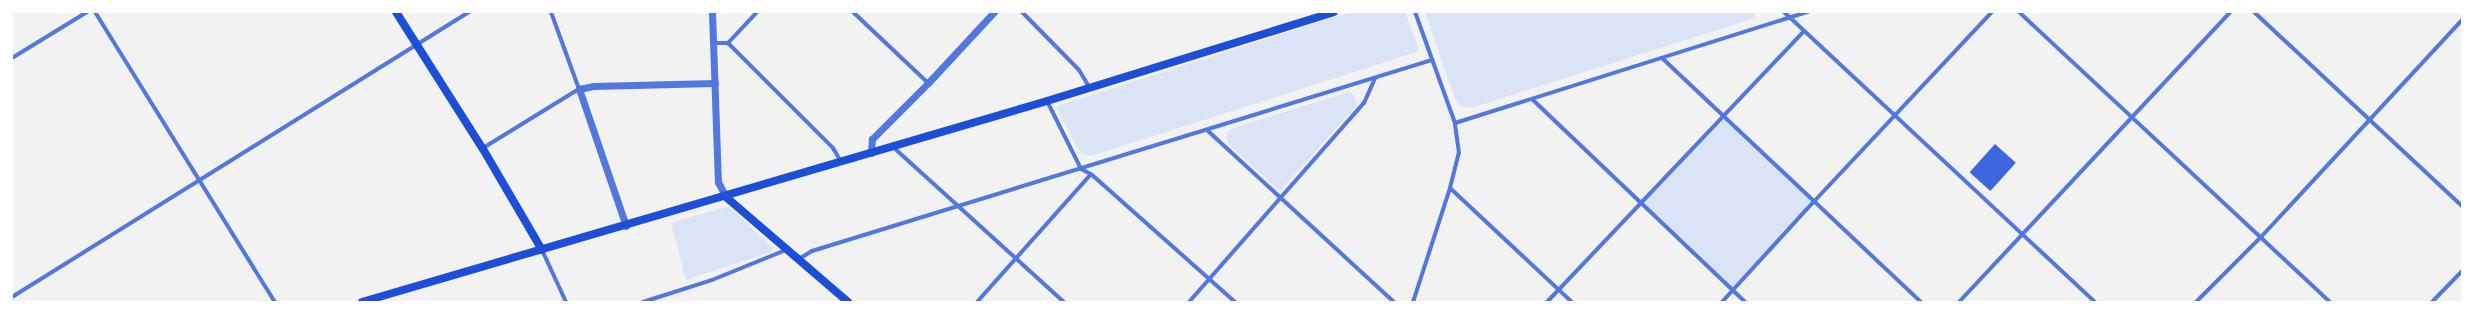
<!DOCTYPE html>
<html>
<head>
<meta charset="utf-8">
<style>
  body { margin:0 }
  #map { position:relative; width:2474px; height:314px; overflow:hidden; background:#f2f2f2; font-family:"Crimson Pro",serif }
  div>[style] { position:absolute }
  .green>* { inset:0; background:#dbe4f7; transform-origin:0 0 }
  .building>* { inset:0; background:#3d67dc; transform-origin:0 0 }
  .minor>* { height:4px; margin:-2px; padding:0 2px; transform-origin:2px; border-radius:2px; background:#5277de }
  .tertiary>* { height:7px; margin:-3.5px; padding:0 3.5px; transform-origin:3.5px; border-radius:3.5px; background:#5277de }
  .secondary>* { height:8px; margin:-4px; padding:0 4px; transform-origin:4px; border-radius:4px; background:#1d4ed8 }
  span { translate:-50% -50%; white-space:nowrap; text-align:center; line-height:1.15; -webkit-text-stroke:4px #fff; paint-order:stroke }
  .frame { position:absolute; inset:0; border:13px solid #fff; pointer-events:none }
</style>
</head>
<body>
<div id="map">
  <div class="green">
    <i style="clip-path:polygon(1351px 12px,1405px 12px,1418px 47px,1417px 52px,1091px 156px,1082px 154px,1078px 149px,1057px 108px,1060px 105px)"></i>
    <i style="clip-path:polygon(1425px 12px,1755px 12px,1755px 18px,1471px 108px,1460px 106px,1455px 99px)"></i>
    <i style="clip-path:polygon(1349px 92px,1354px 95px,1357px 105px,1280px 191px,1228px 144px,1227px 132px,1233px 128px)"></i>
    <i style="left:1722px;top:116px;width:126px;height:120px;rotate:42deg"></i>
    <i style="clip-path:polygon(727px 207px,734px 211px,773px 248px,771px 252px,686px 280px,672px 226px,673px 222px)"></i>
  </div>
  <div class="building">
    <i style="left:1995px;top:144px;width:28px;height:38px;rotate:42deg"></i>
  </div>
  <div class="minor">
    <i style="left:95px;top:12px;width:341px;rotate:58.2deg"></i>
    <i style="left:853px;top:12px;width:103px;rotate:43.4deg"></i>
    <i style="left:1022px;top:12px;width:81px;rotate:45.5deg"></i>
    <i style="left:1079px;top:70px;width:21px;rotate:59deg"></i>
    <i style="left:1784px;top:12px;width:425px;rotate:43deg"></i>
    <i style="left:2019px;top:12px;width:425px;rotate:43deg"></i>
    <i style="left:2254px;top:12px;width:284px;rotate:43deg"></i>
    <i style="left:714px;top:43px;width:14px"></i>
    <i style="left:728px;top:43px;width:42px;rotate:-46.9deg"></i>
    <i style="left:728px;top:43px;width:148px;rotate:45deg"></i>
    <i style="left:833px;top:148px;width:16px;rotate:60deg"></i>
    <i style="left:12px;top:58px;width:88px;rotate:-31.5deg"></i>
    <i style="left:1662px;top:58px;width:356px;rotate:43.3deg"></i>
    <i style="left:1533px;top:100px;width:293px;rotate:43.6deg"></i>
    <i style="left:1047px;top:101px;width:76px;rotate:63.4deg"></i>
    <i style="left:1081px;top:169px;width:11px;rotate:27deg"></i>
    <i style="left:1091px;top:174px;width:193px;rotate:41.6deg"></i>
    <i style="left:1455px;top:123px;width:370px;rotate:-17.5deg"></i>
    <i style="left:1208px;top:131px;width:253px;rotate:42.6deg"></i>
    <i style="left:893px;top:147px;width:231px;rotate:42.2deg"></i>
    <i style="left:483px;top:148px;width:113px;rotate:-31.6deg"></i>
    <i style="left:579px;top:89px;width:82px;rotate:-110deg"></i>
    <i style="left:1450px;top:188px;width:167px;rotate:43.1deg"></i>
    <i style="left:542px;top:250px;width:57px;rotate:65.2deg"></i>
    <i style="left:799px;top:259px;width:15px;rotate:-32deg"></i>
    <i style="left:812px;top:251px;width:649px;rotate:-17.12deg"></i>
    <i style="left:12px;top:297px;width:539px;rotate:-31.95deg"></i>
    <i style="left:643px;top:302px;width:72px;rotate:-17.7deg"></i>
    <i style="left:712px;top:280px;width:80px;rotate:-22.1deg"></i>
    <i style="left:977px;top:302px;width:171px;rotate:-48.3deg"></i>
    <i style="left:1189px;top:302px;width:265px;rotate:-48.7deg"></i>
    <i style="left:1364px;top:103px;width:27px;rotate:-66deg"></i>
    <i style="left:1413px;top:302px;width:120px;rotate:-72deg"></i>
    <i style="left:1450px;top:188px;width:36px;rotate:-76deg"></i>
    <i style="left:1459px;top:153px;width:30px;rotate:-98deg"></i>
    <i style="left:1455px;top:123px;width:118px;rotate:-109.8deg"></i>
    <i style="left:1547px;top:302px;width:373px;rotate:-46.5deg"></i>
    <i style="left:1722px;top:302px;width:125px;rotate:-47.6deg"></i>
    <i style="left:1806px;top:210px;width:272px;rotate:-46.8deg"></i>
    <i style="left:1959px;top:302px;width:397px;rotate:-46.9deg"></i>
    <i style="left:2196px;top:302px;width:92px;rotate:-45deg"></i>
    <i style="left:2261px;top:237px;width:296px;rotate:-47.2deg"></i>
    <i style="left:2432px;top:302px;width:43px;rotate:-45.9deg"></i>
  </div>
  <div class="tertiary">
    <i style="left:712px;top:12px;width:170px;rotate:88deg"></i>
    <i style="left:718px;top:182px;width:17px;rotate:62deg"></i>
    <i style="left:871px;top:153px;width:14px;rotate:-86deg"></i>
    <i style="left:872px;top:139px;width:79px;rotate:-45deg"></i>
    <i style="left:928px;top:83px;width:97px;rotate:-47.1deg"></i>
    <i style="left:626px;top:226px;width:145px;rotate:-108.9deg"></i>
    <i style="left:579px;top:89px;width:14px;rotate:-12deg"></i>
    <i style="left:593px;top:86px;width:122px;rotate:-1.4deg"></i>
  </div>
  <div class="secondary">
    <i style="left:396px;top:12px;width:162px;rotate:57.6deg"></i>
    <i style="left:483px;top:149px;width:117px;rotate:59.7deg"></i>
    <i style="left:726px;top:197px;width:161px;rotate:40.7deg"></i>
    <i style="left:362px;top:302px;width:714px;rotate:-16.35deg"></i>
    <i style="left:1047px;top:101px;width:300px;rotate:-17.2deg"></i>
  </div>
  <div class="frame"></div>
</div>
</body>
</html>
